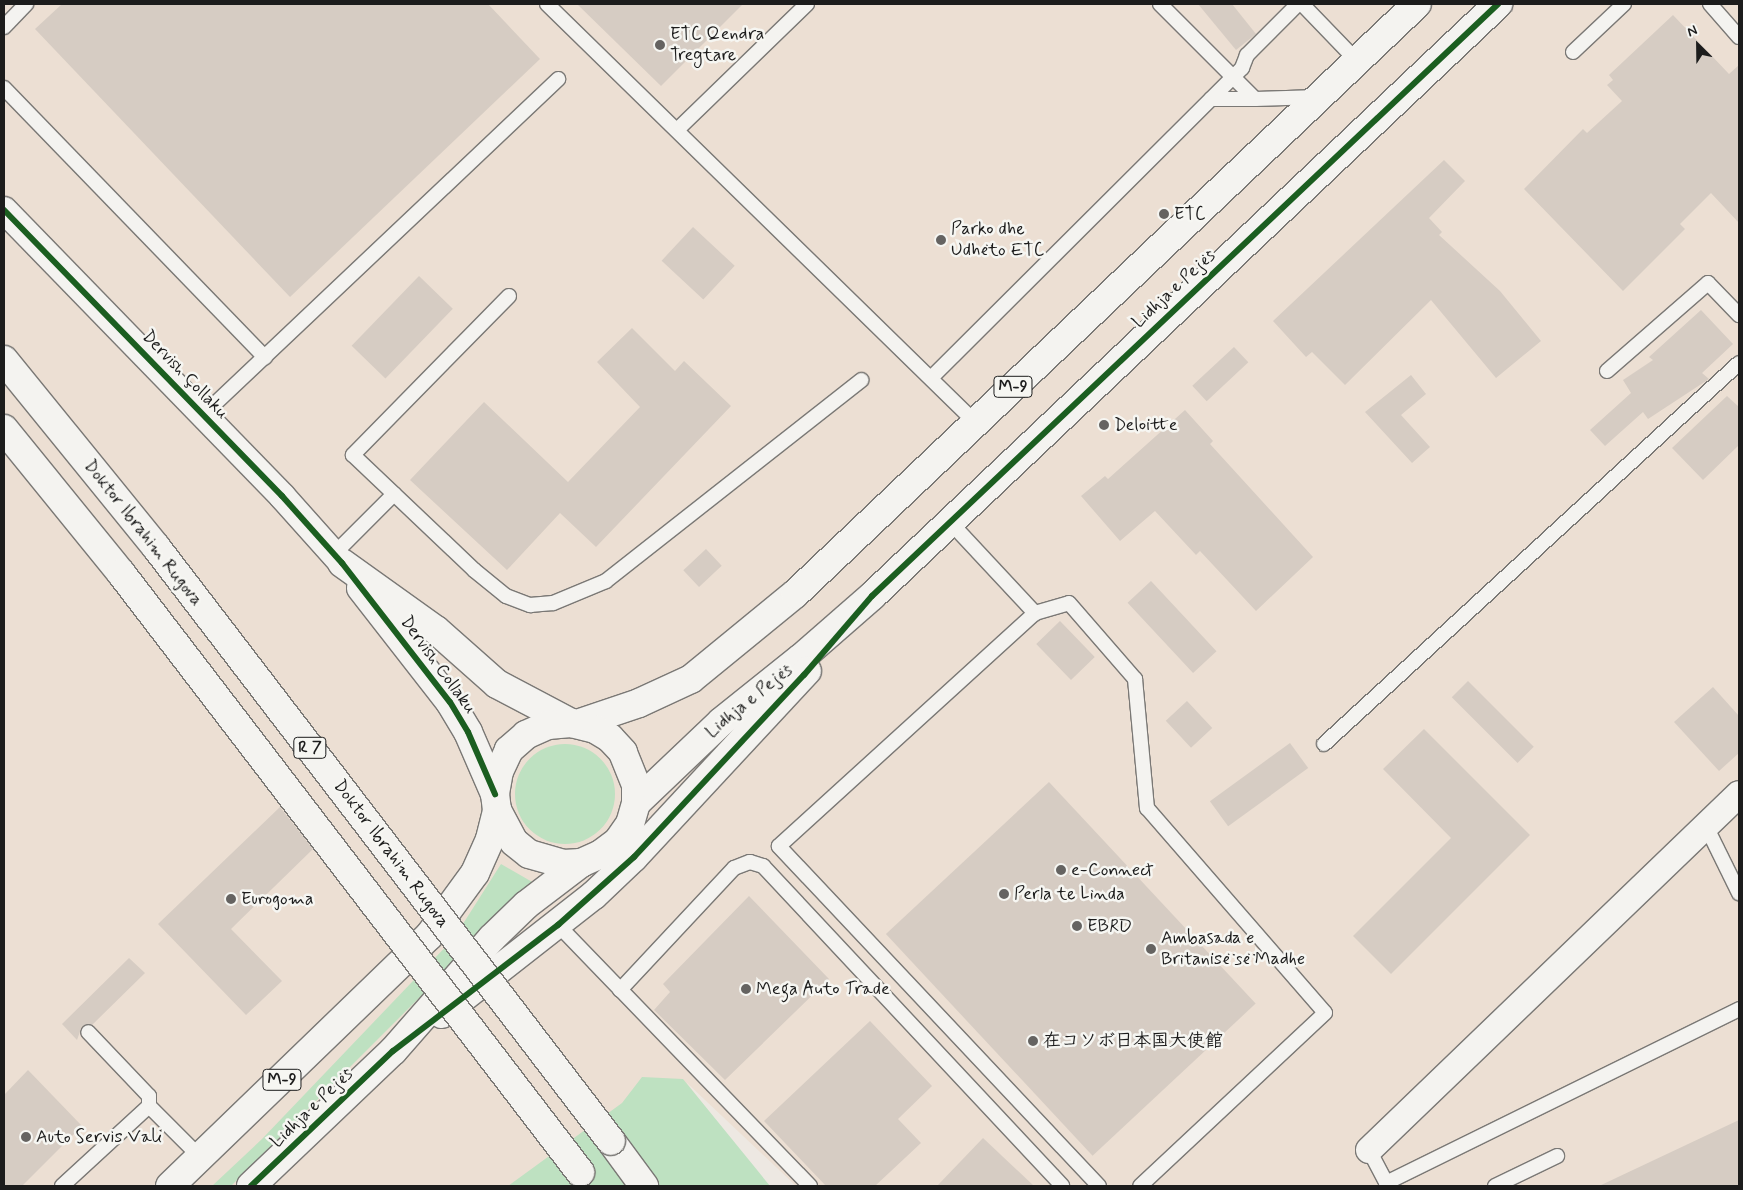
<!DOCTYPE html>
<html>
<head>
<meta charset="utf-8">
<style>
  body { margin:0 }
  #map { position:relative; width:1743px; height:1190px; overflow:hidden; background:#ede8e2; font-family:Mynerve,"LXGW WenKai TC","Klee One",sans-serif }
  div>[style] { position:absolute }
  .built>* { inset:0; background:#ecdfd3 }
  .green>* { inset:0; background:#bee1c1 }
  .round { border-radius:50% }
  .building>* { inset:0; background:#d6ccc3; transform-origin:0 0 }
  .roads { filter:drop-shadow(1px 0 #7a7875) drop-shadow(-1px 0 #7a7875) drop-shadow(0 1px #7a7875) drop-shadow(0 -1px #7a7875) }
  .service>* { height:14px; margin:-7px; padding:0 7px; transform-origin:7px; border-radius:7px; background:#f4f3f0 }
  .minor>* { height:26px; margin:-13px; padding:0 13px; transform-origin:13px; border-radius:13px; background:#f4f3f0 }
  .tertiary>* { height:28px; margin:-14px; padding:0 14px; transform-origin:14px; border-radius:14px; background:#f4f3f0 }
  .trunk>* { height:28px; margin:-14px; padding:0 14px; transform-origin:14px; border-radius:14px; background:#f4f3f0 }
  .motorway>* { height:28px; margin:-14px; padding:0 14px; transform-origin:14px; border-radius:14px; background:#f4f3f0 }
  .bridges { filter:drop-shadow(1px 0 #7a7875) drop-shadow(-1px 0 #7a7875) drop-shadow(0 1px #7a7875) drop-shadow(0 -1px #7a7875) }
  .motorway-bridge>* { height:28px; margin:-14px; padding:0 14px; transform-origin:14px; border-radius:14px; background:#f4f3f0 }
  .cycleway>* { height:6px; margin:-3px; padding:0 3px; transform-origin:3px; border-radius:3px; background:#1b5e20 }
  .dots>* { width:14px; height:14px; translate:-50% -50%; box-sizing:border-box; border:2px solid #f6f6f2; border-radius:50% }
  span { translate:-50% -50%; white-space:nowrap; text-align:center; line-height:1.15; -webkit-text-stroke:5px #f6f6f2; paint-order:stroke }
  .shield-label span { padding:1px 4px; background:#f6f6f2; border:1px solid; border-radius:4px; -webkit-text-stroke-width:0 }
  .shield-label { font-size:16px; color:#1c1c1c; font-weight:700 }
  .poi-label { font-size:18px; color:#1c1c1c }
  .left { translate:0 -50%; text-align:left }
  .street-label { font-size:18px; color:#1c1c1c }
  .frame { position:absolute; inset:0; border:5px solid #1c1c1c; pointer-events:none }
  .north { position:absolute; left:1673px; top:20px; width:50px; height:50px; -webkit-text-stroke:4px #f6f6f2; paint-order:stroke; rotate:337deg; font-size:14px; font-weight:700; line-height:20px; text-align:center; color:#1c1c1c }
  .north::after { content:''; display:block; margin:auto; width:18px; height:22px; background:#1c1c1c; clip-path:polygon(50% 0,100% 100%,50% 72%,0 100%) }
</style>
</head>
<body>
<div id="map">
  <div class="built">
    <i style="clip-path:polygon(4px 4px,1739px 4px,1739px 1186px,796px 1186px,686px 1082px,767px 1186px,4px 1186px)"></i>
  </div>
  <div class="green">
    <i class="round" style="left:515px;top:744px;width:100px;height:100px"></i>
    <i style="clip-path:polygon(501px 864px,534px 883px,231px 1186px,212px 1186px,262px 1139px,454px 938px)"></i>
    <i style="clip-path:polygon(642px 1077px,683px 1079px,770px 1186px,508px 1186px,622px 1103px)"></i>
  </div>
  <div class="building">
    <i style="clip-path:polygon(62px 4px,488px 4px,540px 59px,290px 297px,35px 29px)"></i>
    <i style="clip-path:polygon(577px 4px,743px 4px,661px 86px)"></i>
    <i style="clip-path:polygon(1198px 4px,1232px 4px,1256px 34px,1236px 50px)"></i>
    <i style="clip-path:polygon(1673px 15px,1729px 74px,1739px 65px,1739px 223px,1711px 193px,1680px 224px,1685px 229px,1623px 291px,1524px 189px,1583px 129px,1587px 133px,1622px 101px,1607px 85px,1613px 80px,1609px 75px)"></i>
    <i style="clip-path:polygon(1444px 160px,1465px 181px,1429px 218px,1442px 232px,1439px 235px,1500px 291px,1541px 341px,1496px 378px,1431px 300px,1345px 385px,1312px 352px,1306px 357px,1273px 321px)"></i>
    <i style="left:693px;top:227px;width:57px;height:46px;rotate:43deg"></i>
    <i style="left:419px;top:276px;width:47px;height:97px;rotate:44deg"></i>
    <i style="clip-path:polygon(1701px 310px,1733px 344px,1702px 373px,1709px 379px,1648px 419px,1643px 412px,1605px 446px,1590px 430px,1631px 393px,1623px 380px,1653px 360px,1649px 357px)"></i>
    <i style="clip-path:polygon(632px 328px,675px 371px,684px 361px,731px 406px,596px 547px,560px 513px,507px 570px,410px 480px,484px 402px,568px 482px,640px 407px,597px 362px)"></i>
    <i style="left:1234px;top:347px;width:21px;height:57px;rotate:47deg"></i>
    <i style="clip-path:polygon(1411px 375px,1426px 394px,1401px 415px,1430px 447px,1412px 463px,1365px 412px)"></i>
    <i style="clip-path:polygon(1727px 396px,1739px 407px,1739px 445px,1703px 480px,1672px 448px)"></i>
    <i style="clip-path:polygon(1185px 410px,1213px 441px,1210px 444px,1313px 557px,1256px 611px,1200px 551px,1196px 555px,1155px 511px,1120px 541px,1081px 496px,1105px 476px,1108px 479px)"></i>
    <i style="left:706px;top:549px;width:23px;height:31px;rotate:47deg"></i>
    <i style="left:1151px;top:581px;width:96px;height:32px;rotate:47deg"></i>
    <i style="left:1060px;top:621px;width:50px;height:33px;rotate:46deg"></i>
    <i style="left:1468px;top:681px;width:93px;height:23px;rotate:45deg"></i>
    <i style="clip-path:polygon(1713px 687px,1739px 716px,1739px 753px,1719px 771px,1674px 722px)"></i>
    <i style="left:1187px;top:701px;width:37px;height:29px;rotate:47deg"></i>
    <i style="clip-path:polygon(1424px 729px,1530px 835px,1391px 974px,1353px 936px,1451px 838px,1383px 769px)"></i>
    <i style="left:1290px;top:743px;width:31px;height:99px;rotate:54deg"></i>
    <i style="left:1049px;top:782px;width:303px;height:223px;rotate:47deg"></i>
    <i style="clip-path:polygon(280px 807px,313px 849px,231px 929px,282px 981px,246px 1015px,158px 924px)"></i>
    <i style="clip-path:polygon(749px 896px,829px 979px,725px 1080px,654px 1010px,670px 992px,663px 984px)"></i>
    <i style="clip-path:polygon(129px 958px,145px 973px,92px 1025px,82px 1026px,77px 1040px,62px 1024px)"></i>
    <i style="clip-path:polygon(870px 1021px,932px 1086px,898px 1119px,921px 1143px,875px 1186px,826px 1186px,764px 1121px)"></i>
    <i style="clip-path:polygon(28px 1070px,82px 1126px,22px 1186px,4px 1186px,4px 1095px)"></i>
    <i style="clip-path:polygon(1739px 1120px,1739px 1186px,1599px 1186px)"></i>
    <i style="clip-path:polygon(983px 1138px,1034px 1186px,937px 1186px)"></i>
  </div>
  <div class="roads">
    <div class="service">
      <i style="left:547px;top:4px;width:600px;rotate:44.32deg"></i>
      <i style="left:1160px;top:4px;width:134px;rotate:45deg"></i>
      <i style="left:1255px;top:99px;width:63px;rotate:-1.8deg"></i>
      <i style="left:1302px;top:4px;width:79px;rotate:46deg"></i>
      <i style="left:1710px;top:4px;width:44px;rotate:48.7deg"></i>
      <i style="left:4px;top:27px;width:32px;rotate:-46deg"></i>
      <i style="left:1573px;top:52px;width:70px;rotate:-43.3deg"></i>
      <i style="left:4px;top:88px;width:375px;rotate:45.9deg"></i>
      <i style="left:1211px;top:99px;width:44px"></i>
      <i style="left:677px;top:130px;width:181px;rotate:-44.1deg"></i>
      <i style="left:509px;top:296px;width:223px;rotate:134.5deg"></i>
      <i style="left:353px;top:455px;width:167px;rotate:43.5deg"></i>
      <i style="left:474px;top:570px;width:41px;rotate:39.1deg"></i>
      <i style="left:506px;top:596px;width:26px;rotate:21deg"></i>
      <i style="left:530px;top:605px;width:23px;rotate:-5deg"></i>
      <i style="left:553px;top:603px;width:57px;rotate:-22.5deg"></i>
      <i style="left:606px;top:581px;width:325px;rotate:-38.2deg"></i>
      <i style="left:1607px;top:371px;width:134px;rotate:-41.1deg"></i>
      <i style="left:1708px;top:283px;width:45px;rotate:45.9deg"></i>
      <i style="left:931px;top:378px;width:439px;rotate:-44.9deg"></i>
      <i style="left:1242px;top:68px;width:14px;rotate:-69deg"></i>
      <i style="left:1247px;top:55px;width:72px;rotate:-45deg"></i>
      <i style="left:203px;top:415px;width:489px;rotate:-43.4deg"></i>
      <i style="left:950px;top:522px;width:125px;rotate:47deg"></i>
      <i style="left:334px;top:554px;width:85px;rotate:-45deg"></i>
      <i style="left:1324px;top:744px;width:563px;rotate:-42.55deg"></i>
      <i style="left:1706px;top:826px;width:75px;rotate:63.8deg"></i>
      <i style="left:558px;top:925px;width:363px;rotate:46deg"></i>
      <i style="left:620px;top:990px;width:167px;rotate:-46.9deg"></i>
      <i style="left:734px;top:868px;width:17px;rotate:-21deg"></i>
      <i style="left:750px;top:862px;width:14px;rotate:17deg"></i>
      <i style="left:763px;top:866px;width:438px;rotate:46.9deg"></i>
      <i style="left:149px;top:1106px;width:72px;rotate:45deg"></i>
      <i style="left:1369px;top:1150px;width:41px;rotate:62.2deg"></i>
      <i style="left:1386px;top:1183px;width:394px;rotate:-26.2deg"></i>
      <i style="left:62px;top:1186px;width:118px;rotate:-42.6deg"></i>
      <i style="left:149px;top:1106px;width:10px;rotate:-90deg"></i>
      <i style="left:149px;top:1096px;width:88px;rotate:-133.6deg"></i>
      <i style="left:1099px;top:1186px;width:467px;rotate:-133.3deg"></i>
      <i style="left:779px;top:846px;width:346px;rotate:-42.3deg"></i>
      <i style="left:1035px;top:613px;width:35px;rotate:-16deg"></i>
      <i style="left:1069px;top:603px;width:101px;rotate:49deg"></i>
      <i style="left:1135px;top:679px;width:130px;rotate:84.7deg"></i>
      <i style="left:1147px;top:808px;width:271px;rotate:49deg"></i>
      <i style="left:1325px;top:1013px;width:253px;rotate:136.9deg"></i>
      <i style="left:1495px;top:1186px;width:69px;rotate:-25.8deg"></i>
    </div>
    <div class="minor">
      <i style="left:4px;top:210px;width:399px;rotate:45.8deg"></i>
      <i style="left:282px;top:496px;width:90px;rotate:48.2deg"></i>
      <i style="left:1369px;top:1150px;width:513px;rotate:-43.9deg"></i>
    </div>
    <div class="tertiary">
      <i style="left:342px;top:563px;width:115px;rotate:35.5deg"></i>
      <i style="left:436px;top:630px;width:81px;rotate:41.5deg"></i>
      <i style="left:497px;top:684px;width:84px;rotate:27.8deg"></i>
      <i style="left:361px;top:588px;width:145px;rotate:52deg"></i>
      <i style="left:450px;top:702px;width:35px;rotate:59deg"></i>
      <i style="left:468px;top:732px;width:68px;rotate:66.5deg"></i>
    </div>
    <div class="trunk">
      <i style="left:577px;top:724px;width:65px;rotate:-18.7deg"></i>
      <i style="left:639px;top:703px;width:57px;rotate:-24.8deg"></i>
      <i style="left:691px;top:679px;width:134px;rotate:-39.3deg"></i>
      <i style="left:795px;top:594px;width:857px;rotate:-43.49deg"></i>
      <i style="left:636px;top:803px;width:117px;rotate:-43.6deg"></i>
      <i style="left:721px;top:722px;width:102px;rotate:-38.7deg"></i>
      <i style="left:801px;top:658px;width:94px;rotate:-41.1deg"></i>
      <i style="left:872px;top:596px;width:862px;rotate:-43.4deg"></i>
      <i style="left:442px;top:1014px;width:193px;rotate:-38.1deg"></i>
      <i style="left:594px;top:895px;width:55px;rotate:-43.5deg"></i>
      <i style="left:634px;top:857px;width:254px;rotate:-47.1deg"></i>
      <i style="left:170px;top:1186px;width:360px;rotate:-44deg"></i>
      <i style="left:429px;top:936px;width:78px;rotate:-53.9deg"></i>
      <i style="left:475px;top:873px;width:37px;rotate:-66deg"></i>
      <i style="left:490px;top:839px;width:30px;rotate:-76deg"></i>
      <i style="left:251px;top:1186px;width:196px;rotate:-43.6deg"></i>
      <i style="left:393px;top:1051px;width:150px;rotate:-48.8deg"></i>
      <i style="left:492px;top:938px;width:47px;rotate:-44.1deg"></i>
      <i style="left:526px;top:905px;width:69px;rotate:-37.4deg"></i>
      <i style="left:581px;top:863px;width:22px;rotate:-24deg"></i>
      <i style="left:601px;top:854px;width:21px;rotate:-37deg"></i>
      <i style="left:618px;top:841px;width:21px;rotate:-55deg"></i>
      <i style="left:630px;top:824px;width:22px;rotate:-74deg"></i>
      <i style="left:636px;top:803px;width:18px;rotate:-90deg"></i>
      <i style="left:636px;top:785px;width:35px;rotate:-112deg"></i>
      <i style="left:623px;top:752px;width:19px;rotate:-133deg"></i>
      <i style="left:610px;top:738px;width:17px;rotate:-149deg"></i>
      <i style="left:595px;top:729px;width:25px;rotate:-166deg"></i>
      <i style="left:571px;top:723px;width:23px;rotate:175deg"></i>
      <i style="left:548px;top:725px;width:24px;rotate:156deg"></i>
      <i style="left:526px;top:735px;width:23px;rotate:139deg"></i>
      <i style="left:509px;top:750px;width:23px;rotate:115deg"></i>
      <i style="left:499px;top:771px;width:23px;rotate:100deg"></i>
      <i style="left:495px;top:794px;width:16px;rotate:83deg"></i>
      <i style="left:497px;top:810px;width:36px;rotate:62deg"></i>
      <i style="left:514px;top:842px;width:19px;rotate:39deg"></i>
      <i style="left:529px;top:854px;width:35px;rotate:16deg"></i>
      <i style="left:563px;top:864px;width:18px;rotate:-3deg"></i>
    </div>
    <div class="motorway">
      <i style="left:611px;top:1141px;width:56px;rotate:53.7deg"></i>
    </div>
  </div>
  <div class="bridges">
    <div class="motorway-bridge">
      <i style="left:4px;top:360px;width:241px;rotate:50.9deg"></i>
      <i style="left:156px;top:547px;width:748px;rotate:52.55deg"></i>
      <i style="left:4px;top:429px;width:186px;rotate:50.9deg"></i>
      <i style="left:121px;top:573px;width:755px;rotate:52.54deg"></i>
    </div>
  </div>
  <div class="cycleway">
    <i style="left:4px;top:210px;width:399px;rotate:45.8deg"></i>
    <i style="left:282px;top:496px;width:90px;rotate:48.2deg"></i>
    <i style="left:342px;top:563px;width:176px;rotate:52.2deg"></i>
    <i style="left:450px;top:702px;width:35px;rotate:59deg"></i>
    <i style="left:468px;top:732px;width:68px;rotate:66.5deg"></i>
    <i style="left:251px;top:1186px;width:196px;rotate:-43.6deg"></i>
    <i style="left:393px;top:1051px;width:208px;rotate:-37.4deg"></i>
    <i style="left:558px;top:925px;width:102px;rotate:-41.8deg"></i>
    <i style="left:634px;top:857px;width:249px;rotate:-47deg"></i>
    <i style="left:804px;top:675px;width:104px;rotate:-49.3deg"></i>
    <i style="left:872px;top:596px;width:862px;rotate:-43.4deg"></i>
  </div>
  <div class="dots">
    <i style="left:660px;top:45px;background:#656361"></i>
    <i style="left:1164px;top:214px;background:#656361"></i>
    <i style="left:941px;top:240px;background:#656361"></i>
    <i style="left:1104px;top:425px;background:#656361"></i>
    <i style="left:1061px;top:870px;background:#656361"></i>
    <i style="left:1004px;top:894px;background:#656361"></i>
    <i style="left:231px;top:899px;background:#656361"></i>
    <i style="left:1077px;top:926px;background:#656361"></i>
    <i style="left:1151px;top:949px;background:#656361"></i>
    <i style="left:746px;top:989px;background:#656361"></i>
    <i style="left:1033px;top:1041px;background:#656361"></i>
    <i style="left:26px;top:1137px;background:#656361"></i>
  </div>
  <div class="shield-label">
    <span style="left:1013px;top:387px">M-9</span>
    <span style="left:310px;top:748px">R 7</span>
    <span style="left:282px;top:1080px">M-9</span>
  </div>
  <div class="poi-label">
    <span class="left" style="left:670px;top:45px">ETC Qendra<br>Tregtare</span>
    <span class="left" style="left:1174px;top:214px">ETC</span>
    <span class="left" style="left:951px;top:240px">Parko dhe<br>Udhëto ETC</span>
    <span class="left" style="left:1114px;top:425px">Deloitte</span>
    <span class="left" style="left:1071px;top:870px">e-Connect</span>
    <span class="left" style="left:1014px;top:894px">Perla te Linda</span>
    <span class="left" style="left:241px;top:899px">Eurogoma</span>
    <span class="left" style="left:1087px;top:926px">EBRD</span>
    <span class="left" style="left:1161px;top:949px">Ambasada e<br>Britanisë së Madhe</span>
    <span class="left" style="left:756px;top:989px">Mega Auto Trade</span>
    <span class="left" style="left:1043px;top:1041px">在コソボ日本国大使館</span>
    <span class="left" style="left:36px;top:1137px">Auto Servis Vali</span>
  </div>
  <div class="street-label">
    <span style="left:1174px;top:289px;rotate:-43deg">Lidhja e Pejës</span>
    <span style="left:185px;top:375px;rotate:46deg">Dervish Çollaku</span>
    <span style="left:143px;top:533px;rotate:52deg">Doktor Ibrahim Rugova</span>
    <span style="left:438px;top:665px;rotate:54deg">Dervish Collaku</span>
    <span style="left:749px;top:701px;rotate:-39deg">Lidhja e Pejës</span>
    <span style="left:391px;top:854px;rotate:53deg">Doktor Ibrahim Rugova</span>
    <span style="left:312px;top:1108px;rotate:-44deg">Lidhja e Pejës</span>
  </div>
  <div class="frame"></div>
  <div class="north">N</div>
</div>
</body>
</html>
